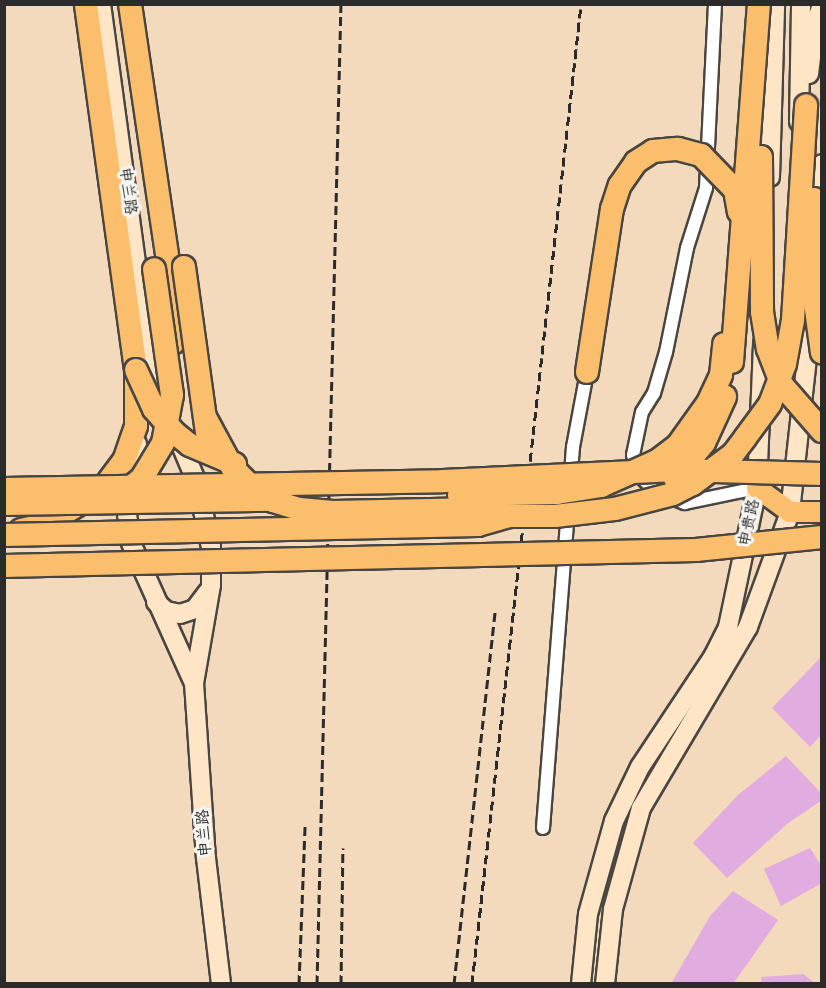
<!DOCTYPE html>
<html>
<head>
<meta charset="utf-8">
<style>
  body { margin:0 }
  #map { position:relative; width:826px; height:988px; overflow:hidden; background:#f4dabc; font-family:Kalam,"LXGW WenKai TC",sans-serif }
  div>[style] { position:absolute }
  .building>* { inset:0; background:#e1acdf }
  .roads { filter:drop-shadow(2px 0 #494541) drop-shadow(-2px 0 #494541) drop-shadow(0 2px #494541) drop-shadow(0 -2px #494541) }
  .street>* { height:12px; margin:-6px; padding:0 6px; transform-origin:6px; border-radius:6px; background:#fff }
  .secondary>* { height:18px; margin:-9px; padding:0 9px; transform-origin:9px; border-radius:9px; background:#fde5c5 }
  .primary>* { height:20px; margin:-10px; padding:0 10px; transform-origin:10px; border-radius:10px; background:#fabe6d }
  .highway>* { height:22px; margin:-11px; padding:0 11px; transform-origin:11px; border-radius:11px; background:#fabe6d }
  .rail>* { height:3px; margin-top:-1.5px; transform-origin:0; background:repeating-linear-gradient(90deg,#2b2b2b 0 9px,transparent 0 13.5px) }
  .bridges { filter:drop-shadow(2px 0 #494541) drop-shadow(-2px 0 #494541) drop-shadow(0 2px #494541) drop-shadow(0 -2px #494541) }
  .highway-bridge>* { height:22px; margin:-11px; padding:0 11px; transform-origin:11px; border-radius:11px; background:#fabe6d }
  span { translate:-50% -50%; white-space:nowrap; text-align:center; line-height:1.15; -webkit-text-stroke:6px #f6f6f2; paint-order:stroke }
  .street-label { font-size:16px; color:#2b2b2b }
  .frame { position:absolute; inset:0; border:6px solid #2b2b2b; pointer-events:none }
</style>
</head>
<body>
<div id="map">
  <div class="building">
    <i style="clip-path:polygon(822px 656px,822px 734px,810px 747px,772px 708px)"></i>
    <i style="clip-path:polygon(786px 756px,822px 794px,822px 800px,787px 824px,727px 878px,693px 843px,738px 795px)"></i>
    <i style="clip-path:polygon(810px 848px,822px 867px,822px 883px,781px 906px,764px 869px)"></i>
    <i style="clip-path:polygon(733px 891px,778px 920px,733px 984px,671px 984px,710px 916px)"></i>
    <i style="clip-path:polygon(803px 974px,816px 984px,762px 984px,761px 977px)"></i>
  </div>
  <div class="roads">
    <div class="street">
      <i style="left:715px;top:4px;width:184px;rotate:92.8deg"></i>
      <i style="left:706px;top:188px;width:63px;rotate:107.6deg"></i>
      <i style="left:687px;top:248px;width:106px;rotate:101.4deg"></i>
      <i style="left:666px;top:352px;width:43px;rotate:106.3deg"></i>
      <i style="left:654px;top:393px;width:22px;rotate:122deg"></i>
      <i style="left:642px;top:412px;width:44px;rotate:101.8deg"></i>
      <i style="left:633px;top:455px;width:23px;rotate:70deg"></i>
      <i style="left:641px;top:477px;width:21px;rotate:45deg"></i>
      <i style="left:656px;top:492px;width:31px;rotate:21deg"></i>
      <i style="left:685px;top:503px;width:74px;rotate:-11.8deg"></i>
      <i style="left:543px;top:828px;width:382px;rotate:-85.5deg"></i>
      <i style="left:573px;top:447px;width:76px;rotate:-79.4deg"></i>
    </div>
    <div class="secondary">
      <i style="left:101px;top:4px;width:307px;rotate:82.3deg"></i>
      <i style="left:142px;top:308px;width:71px;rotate:84.4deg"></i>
      <i style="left:149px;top:379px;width:15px;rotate:98deg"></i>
      <i style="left:809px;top:74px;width:49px;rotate:-83deg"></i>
      <i style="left:815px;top:25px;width:21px;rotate:-71deg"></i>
      <i style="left:799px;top:122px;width:118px;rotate:-89deg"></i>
      <i style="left:770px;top:177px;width:173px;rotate:-88.3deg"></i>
      <i style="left:818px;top:213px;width:49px;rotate:-85.3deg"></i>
      <i style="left:176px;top:433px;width:54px;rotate:67.2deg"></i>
      <i style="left:197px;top:483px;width:66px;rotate:77.7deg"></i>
      <i style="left:211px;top:547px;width:38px;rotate:90deg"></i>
      <i style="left:211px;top:585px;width:99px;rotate:99.8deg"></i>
      <i style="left:194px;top:683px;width:175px;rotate:86.1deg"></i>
      <i style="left:206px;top:858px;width:127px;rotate:83.2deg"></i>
      <i style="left:137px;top:444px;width:71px;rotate:98.1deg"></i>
      <i style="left:127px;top:514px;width:29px;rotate:82deg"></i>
      <i style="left:131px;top:543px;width:154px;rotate:65.8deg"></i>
      <i style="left:156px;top:602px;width:13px;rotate:42deg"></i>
      <i style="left:166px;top:611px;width:14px;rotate:12deg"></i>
      <i style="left:180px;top:614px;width:16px;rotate:-18deg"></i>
      <i style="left:195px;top:609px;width:21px;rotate:-53deg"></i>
      <i style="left:581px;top:984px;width:70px;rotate:-84.3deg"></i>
      <i style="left:588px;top:914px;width:97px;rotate:-74.4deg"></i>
      <i style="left:614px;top:821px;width:60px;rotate:-64.3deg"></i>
      <i style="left:640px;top:767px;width:132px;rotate:-56.4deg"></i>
      <i style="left:713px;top:657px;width:34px;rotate:-63deg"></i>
      <i style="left:728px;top:627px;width:142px;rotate:-78.2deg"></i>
      <i style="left:757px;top:488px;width:146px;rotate:-87.6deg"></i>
      <i style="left:605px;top:984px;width:75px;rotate:-83.9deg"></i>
      <i style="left:613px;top:909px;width:105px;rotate:-74.5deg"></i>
      <i style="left:641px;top:808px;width:210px;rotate:-59.4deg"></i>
      <i style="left:748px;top:627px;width:122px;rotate:-69.9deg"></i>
      <i style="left:790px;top:512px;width:200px;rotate:-83.7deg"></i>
    </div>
    <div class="primary">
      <i style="left:757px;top:488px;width:41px;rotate:36deg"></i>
      <i style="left:790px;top:512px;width:32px"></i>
    </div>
    <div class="highway">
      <i style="left:130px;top:4px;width:267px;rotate:81.6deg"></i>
      <i style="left:169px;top:268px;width:75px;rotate:86.9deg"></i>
      <i style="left:21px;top:530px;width:26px;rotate:-13deg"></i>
      <i style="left:46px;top:524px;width:64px;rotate:-31deg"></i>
      <i style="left:101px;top:491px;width:38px;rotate:-53deg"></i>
      <i style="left:124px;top:461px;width:37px;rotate:-71deg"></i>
      <i style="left:136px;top:426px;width:56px;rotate:-90deg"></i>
      <i style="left:136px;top:370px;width:369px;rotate:-97.8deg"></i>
    </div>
  </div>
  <div class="rail">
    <i style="left:299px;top:984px;width:159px;rotate:-87.8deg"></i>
    <i style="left:317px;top:984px;width:980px;rotate:-88.6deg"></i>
    <i style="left:341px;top:984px;width:136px;rotate:-89.2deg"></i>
    <i style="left:454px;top:984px;width:375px;rotate:-83.7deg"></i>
    <i style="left:472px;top:984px;width:986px;rotate:-83.65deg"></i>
  </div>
  <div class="bridges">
    <div class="highway-bridge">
      <i style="left:761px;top:157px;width:155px;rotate:89.6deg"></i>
      <i style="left:762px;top:312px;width:37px;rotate:81deg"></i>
      <i style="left:768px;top:349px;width:39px;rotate:69deg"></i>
      <i style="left:782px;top:385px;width:61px;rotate:49deg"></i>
      <i style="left:814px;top:199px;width:103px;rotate:89.4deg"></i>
      <i style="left:815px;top:302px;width:51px;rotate:82.2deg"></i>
      <i style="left:184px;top:267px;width:168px;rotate:82.1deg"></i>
      <i style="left:732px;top:362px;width:359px;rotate:-85.7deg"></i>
      <i style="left:136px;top:370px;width:43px;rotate:65.2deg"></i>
      <i style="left:154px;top:409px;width:32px;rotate:49deg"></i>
      <i style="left:175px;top:433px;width:19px;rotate:39deg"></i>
      <i style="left:190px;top:445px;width:49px;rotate:22.9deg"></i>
      <i style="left:587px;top:372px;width:165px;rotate:-81.3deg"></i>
      <i style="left:612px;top:209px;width:25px;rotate:-72deg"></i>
      <i style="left:620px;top:185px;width:28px;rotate:-55deg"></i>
      <i style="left:636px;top:162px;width:20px;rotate:-33deg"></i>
      <i style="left:653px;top:151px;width:25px;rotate:-5deg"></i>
      <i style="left:678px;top:149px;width:24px;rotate:15deg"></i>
      <i style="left:701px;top:155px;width:49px;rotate:45.8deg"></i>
      <i style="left:735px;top:190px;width:22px;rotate:80deg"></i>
      <i style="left:205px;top:417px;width:57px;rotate:61.6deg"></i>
      <i style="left:232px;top:467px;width:25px;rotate:45deg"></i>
      <i style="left:250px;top:485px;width:28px;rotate:35deg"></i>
      <i style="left:273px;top:501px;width:28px;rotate:17deg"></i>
      <i style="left:300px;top:509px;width:33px;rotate:5deg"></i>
      <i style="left:333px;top:512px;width:146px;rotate:-1.2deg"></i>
      <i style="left:479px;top:509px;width:32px;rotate:13deg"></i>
      <i style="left:510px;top:516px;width:45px"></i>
      <i style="left:555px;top:516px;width:60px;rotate:-6.7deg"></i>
      <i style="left:615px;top:509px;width:60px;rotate:-14.5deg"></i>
      <i style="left:673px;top:494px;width:22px;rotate:-27deg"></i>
      <i style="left:693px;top:484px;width:50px;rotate:-36.9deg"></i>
      <i style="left:733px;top:454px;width:20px;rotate:-53deg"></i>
      <i style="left:745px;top:438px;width:42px;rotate:-53.7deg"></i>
      <i style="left:770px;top:404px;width:43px;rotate:-69.4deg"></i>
      <i style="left:785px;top:364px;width:45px;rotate:-79.7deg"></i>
      <i style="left:793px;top:320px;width:215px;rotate:-86.5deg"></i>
      <i style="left:675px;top:478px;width:45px;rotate:-50.4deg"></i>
      <i style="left:704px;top:443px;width:51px;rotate:-65.5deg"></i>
      <i style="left:4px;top:489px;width:439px;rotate:-1deg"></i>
      <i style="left:443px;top:481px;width:234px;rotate:-2.7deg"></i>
      <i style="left:677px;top:470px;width:145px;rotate:1.6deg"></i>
      <i style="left:125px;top:492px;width:22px;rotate:-39deg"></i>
      <i style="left:142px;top:478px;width:41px;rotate:-59deg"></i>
      <i style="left:163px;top:443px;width:49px;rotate:-79.4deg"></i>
      <i style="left:172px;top:395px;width:127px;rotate:-98.1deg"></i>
      <i style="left:459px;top:495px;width:98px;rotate:-1.2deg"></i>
      <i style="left:557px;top:493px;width:45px;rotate:-9deg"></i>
      <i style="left:601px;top:486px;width:61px;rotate:-24.1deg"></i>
      <i style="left:657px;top:461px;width:26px;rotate:-37deg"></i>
      <i style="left:678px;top:445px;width:52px;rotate:-54.5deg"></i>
      <i style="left:708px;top:403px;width:31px;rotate:-65deg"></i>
      <i style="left:721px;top:375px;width:31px;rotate:-84deg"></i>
      <i style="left:4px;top:504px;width:269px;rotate:-0.9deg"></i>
      <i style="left:4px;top:535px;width:474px;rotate:-1.2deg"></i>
      <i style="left:478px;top:525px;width:29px;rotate:-16deg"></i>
      <i style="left:4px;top:566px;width:692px;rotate:-1.32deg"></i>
      <i style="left:696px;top:550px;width:127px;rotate:-5.9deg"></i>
    </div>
  </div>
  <div class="street-label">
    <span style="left:127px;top:191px;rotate:82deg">申兰路</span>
    <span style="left:750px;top:523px;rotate:-78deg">申贵路</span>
    <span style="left:205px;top:833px;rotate:-94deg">申兰路</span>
  </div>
  <div class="frame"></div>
</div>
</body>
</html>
